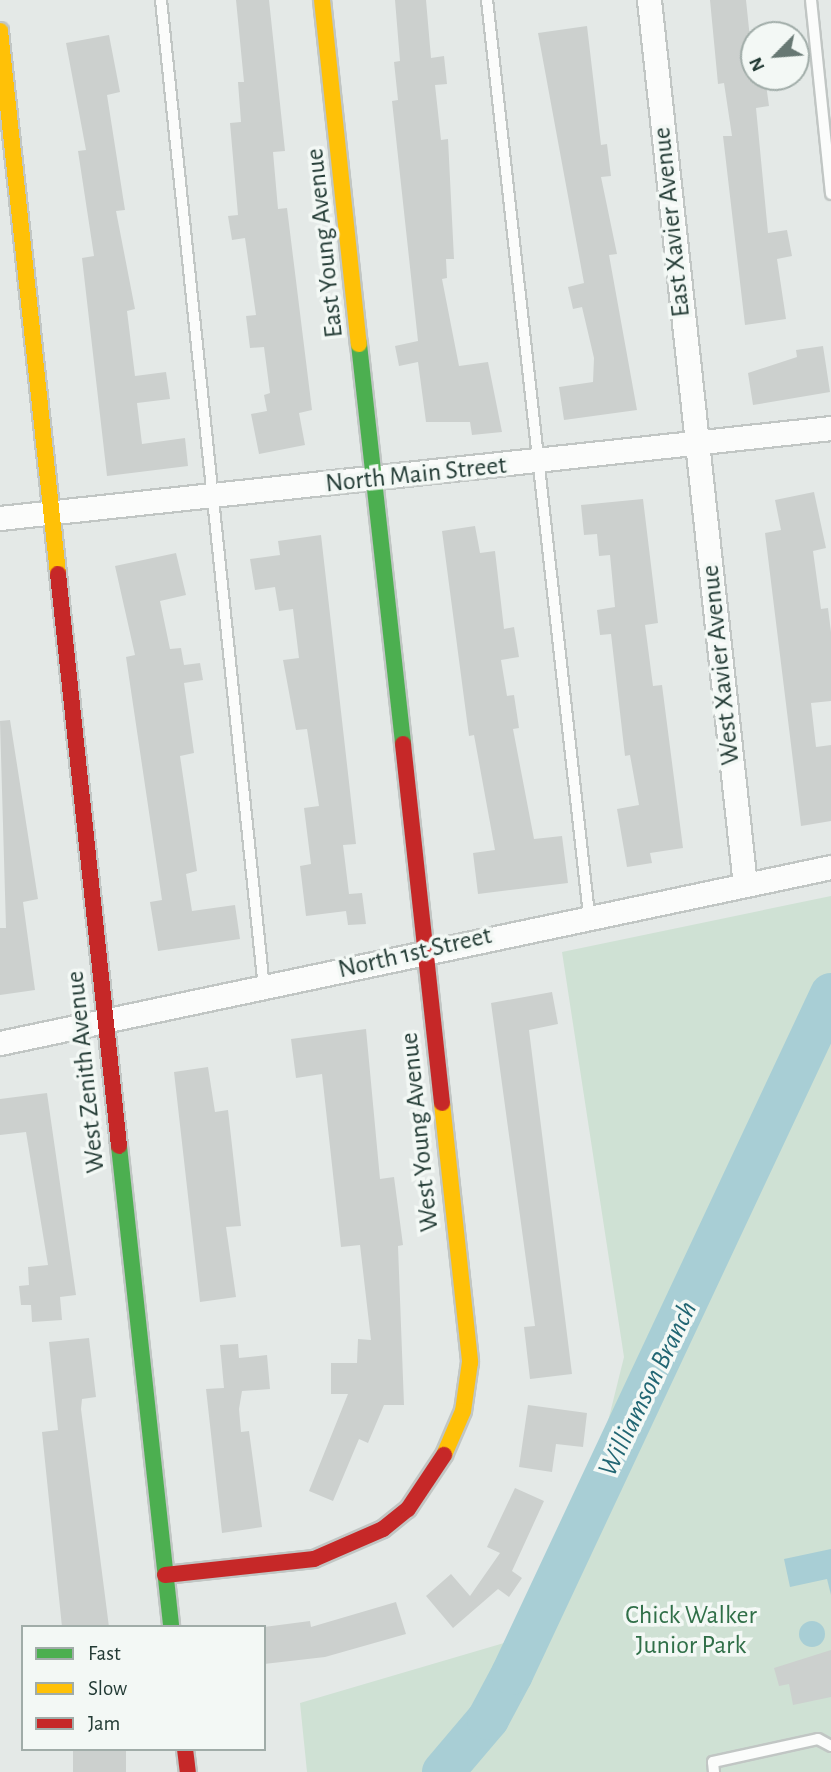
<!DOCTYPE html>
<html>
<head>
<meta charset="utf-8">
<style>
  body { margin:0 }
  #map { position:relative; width:831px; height:1772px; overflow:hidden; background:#e4e9e7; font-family:"Alegreya Sans",sans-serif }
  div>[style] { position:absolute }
  .green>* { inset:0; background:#cfe1d4 }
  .water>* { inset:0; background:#a8ced5 }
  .round { border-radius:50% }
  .river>* { height:42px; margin:-21px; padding:0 21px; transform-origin:21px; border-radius:21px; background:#a8ced5 }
  .building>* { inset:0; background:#ccd0ce; transform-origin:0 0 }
  .roads { filter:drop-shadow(2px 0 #c1c6c4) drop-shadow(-2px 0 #c1c6c4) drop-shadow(0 2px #c1c6c4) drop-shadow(0 -2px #c1c6c4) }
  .lane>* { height:10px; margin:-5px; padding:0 5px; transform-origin:5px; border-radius:5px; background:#fbfcfb }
  .street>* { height:23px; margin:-11.5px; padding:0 11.5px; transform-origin:11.5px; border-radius:11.5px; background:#fbfcfb }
  .fast>* { height:16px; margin:-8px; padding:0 8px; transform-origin:8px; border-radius:8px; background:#4caf50 }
  .slow>* { height:16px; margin:-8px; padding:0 8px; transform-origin:8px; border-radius:8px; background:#ffc107 }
  .jam>* { height:16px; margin:-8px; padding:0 8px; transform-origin:8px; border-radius:8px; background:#c62828 }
  span { translate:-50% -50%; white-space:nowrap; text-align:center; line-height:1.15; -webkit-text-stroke:7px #f3f8f5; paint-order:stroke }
  .street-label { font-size:26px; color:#233b35 }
  .park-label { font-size:26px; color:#306f48 }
  .water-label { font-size:28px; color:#226673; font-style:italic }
  .legend { position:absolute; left:21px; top:1625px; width:245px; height:126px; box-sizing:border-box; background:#f3f8f5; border:2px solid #a0aca8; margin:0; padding:9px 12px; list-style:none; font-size:21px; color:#233b35 }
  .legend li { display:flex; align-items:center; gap:14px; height:35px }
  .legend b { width:35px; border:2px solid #a0aca8 }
  .north { position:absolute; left:740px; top:21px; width:70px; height:70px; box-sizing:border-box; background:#f3f8f5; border:2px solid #a0aca8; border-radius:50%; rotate:245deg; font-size:19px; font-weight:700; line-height:28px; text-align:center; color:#233b35 }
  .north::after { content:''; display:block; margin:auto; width:24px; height:32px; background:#677873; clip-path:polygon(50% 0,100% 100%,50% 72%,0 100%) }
</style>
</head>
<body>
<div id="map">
  <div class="green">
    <i style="clip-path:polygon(831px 896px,831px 1772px,307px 1772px,300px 1703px,504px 1643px,576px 1550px,624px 1357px,562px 952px)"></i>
  </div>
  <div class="water">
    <i style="clip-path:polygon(831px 1549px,831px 1595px,827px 1579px,790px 1587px,784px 1559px)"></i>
    <i class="round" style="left:799px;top:1621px;width:26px;height:26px"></i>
  </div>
  <div class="river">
    <i style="left:443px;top:1772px;width:70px;rotate:-49.7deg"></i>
    <i style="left:488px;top:1719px;width:51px;rotate:-61.9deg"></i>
    <i style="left:512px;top:1674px;width:751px;rotate:-64.87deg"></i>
  </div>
  <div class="building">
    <i style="clip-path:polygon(236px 0,269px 0,285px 151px,273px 152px,278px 209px,287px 208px,312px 410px,299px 413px,305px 445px,259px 454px,251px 414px,267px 411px,264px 395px,270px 393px,264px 347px,250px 348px,246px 316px,256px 315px,245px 238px,232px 240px,228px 216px,238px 215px,230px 123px,241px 122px,238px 82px,244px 82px)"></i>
    <i style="clip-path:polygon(395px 0,426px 0,431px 58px,444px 56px,447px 84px,435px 85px,441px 140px,448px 139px,454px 259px,446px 259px,447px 278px,442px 279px,459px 366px,488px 362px,502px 432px,472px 435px,470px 422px,426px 422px,418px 362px,399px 366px,395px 346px,418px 341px,392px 101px,398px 100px,394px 62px,400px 61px)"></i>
    <i style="clip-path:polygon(710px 0,746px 0,754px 77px,765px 77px,769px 106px,756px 108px,768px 233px,787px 230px,792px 256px,777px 259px,786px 319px,745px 325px,723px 136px,732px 136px,724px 83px,718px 84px)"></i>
    <i style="clip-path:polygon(587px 26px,601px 145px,607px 144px,611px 176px,601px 177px,617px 254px,609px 255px,637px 410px,564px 420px,559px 387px,593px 382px,594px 358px,582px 307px,573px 309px,568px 287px,584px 283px,538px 33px)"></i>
    <i style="clip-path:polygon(109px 35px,120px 92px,107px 95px,125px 210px,116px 211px,135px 309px,127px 311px,135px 376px,166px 372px,170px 399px,137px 403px,142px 444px,185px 438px,188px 466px,107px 476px,82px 258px,94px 256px,78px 151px,86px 150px,66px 43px)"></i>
    <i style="clip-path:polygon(823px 346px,830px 392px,753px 405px,748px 373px,797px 357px,796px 350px)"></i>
    <i style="clip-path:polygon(814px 492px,826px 548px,813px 551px,821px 609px,828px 608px,831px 632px,831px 701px,811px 703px,816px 747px,831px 745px,831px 821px,801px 826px,765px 533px,781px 530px,775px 500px)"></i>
    <i style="clip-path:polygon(643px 499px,658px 623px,645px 625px,653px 686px,662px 685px,683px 848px,650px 853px,652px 863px,627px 867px,617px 809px,639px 805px,630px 755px,625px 756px,611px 634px,600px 635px,597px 610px,615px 607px,610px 555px,599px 556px,597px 534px,584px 535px,581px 505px)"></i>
    <i style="clip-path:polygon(475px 526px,480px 553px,495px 551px,504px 629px,514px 627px,519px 657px,501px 660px,507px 696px,514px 695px,519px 728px,513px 729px,534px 839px,562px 836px,568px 883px,478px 894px,473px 853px,495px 850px,474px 735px,469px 736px,442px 531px)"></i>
    <i style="clip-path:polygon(321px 535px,356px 844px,343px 845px,349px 894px,362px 893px,366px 924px,348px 925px,346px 911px,306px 916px,300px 866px,311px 864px,304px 808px,319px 806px,307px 729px,296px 730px,283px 660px,299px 658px,293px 609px,279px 611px,275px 587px,255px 590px,250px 559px,280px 555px,278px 541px)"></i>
    <i style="clip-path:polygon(176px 553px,186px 595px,160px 601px,170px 649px,181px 648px,184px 665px,200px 663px,203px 680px,184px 683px,194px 753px,180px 756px,197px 871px,186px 874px,192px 911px,235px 905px,240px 939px,158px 951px,150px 902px,162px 900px,126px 657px,135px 655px,115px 566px)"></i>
    <i style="clip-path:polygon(10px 720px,38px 899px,23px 902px,35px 990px,0 995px,0 928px,6px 928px,0 721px)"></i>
    <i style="clip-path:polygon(552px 992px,558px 1024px,529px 1030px,572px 1374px,530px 1379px,524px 1327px,535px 1326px,491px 1003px)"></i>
    <i style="clip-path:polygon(366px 1029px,380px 1179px,394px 1177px,403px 1245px,398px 1246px,404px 1405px,384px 1405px,368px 1443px,359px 1439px,333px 1501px,309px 1491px,348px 1394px,331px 1394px,331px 1363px,357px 1363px,358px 1339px,371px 1340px,360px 1245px,341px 1247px,322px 1074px,296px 1078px,291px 1039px)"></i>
    <i style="clip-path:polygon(208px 1067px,215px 1112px,228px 1110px,241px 1226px,226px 1227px,236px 1297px,200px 1302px,174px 1072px)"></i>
    <i style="clip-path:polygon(47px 1093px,76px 1295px,60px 1297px,62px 1320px,32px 1322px,31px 1305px,21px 1305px,19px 1286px,29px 1285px,28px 1267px,48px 1265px,26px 1132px,0 1135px,0 1099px)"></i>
    <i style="clip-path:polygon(89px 1338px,96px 1397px,82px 1399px,81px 1409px,109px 1627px,62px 1627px,42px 1432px,58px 1430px,49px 1342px)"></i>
    <i style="clip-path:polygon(238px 1344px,239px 1358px,267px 1355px,270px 1389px,242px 1391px,239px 1409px,241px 1432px,249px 1431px,262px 1527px,222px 1533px,206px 1389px,224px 1388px,220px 1345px)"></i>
    <i style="clip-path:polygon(528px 1405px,587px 1413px,583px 1447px,556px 1444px,552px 1472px,519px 1467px)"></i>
    <i style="clip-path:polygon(515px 1488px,544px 1501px,512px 1571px,522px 1578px,509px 1597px,498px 1589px,453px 1628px,426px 1596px,451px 1574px,470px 1596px,500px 1553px,487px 1547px)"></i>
    <i style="clip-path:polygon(396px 1602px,406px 1634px,325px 1657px,264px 1664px,264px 1627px,310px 1621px,311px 1627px)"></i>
    <i style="clip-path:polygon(831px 1650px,831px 1697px,793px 1705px,789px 1684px,779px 1686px,774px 1668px)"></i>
    <i style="left:73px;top:1749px;width:53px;height:23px"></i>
  </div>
  <div class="roads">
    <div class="lane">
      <i style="left:161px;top:0;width:993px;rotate:84.05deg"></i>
      <i style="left:487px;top:0;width:921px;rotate:83.64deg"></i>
      <i style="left:811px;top:0;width:195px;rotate:84.1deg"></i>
      <i style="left:714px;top:1772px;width:10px;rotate:-96deg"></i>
      <i style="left:713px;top:1762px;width:107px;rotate:-12.4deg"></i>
      <i style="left:818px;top:1739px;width:15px;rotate:28deg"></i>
    </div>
    <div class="street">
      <i style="left:649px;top:0;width:890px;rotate:83.81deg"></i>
      <i style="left:0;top:518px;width:836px;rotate:-6.18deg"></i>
      <i style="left:0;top:1043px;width:849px;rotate:-11.96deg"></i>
    </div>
    <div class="fast">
      <i style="left:359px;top:344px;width:402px;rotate:83.7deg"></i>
      <i style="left:119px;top:1146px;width:484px;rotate:83.8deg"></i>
    </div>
    <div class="slow">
      <i style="left:322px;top:0;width:346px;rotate:83.9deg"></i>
      <i style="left:0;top:31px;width:546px;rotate:83.9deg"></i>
      <i style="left:442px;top:1103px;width:261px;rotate:83.8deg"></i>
      <i style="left:470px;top:1362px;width:49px;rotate:98.1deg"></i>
      <i style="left:463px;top:1411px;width:48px;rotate:113.4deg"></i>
    </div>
    <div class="jam">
      <i style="left:58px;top:574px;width:575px;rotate:83.91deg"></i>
      <i style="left:403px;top:744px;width:361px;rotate:83.8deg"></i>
      <i style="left:165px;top:1575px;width:150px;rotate:-6.1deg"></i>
      <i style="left:314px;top:1559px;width:75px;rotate:-23.5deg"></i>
      <i style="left:383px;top:1529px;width:32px;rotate:-39deg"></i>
      <i style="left:408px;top:1509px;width:65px;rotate:-56.3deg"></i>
      <i style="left:185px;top:1749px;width:23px;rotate:83deg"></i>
    </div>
  </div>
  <div class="street-label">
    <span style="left:672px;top:222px;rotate:-96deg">East Xavier Avenue</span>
    <span style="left:325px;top:243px;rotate:-96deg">East Young Avenue</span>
    <span style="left:416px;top:475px;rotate:-6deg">North Main Street</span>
    <span style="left:721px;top:665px;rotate:-96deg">West Xavier Avenue</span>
    <span style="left:415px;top:953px;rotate:-13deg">North 1st Street</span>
    <span style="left:86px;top:1072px;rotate:-96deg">West Zenith Avenue</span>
    <span style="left:420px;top:1132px;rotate:-96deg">West Young Avenue</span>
  </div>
  <div class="park-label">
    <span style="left:691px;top:1631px">Chick Walker<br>Junior Park</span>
  </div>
  <div class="water-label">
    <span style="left:648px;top:1389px;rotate:-64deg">Williamson Branch</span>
  </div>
  <ul class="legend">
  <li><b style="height:9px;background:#4caf50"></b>Fast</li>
  <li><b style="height:9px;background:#ffc107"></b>Slow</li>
  <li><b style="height:9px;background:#c62828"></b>Jam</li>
  </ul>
  <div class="north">N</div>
</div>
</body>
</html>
